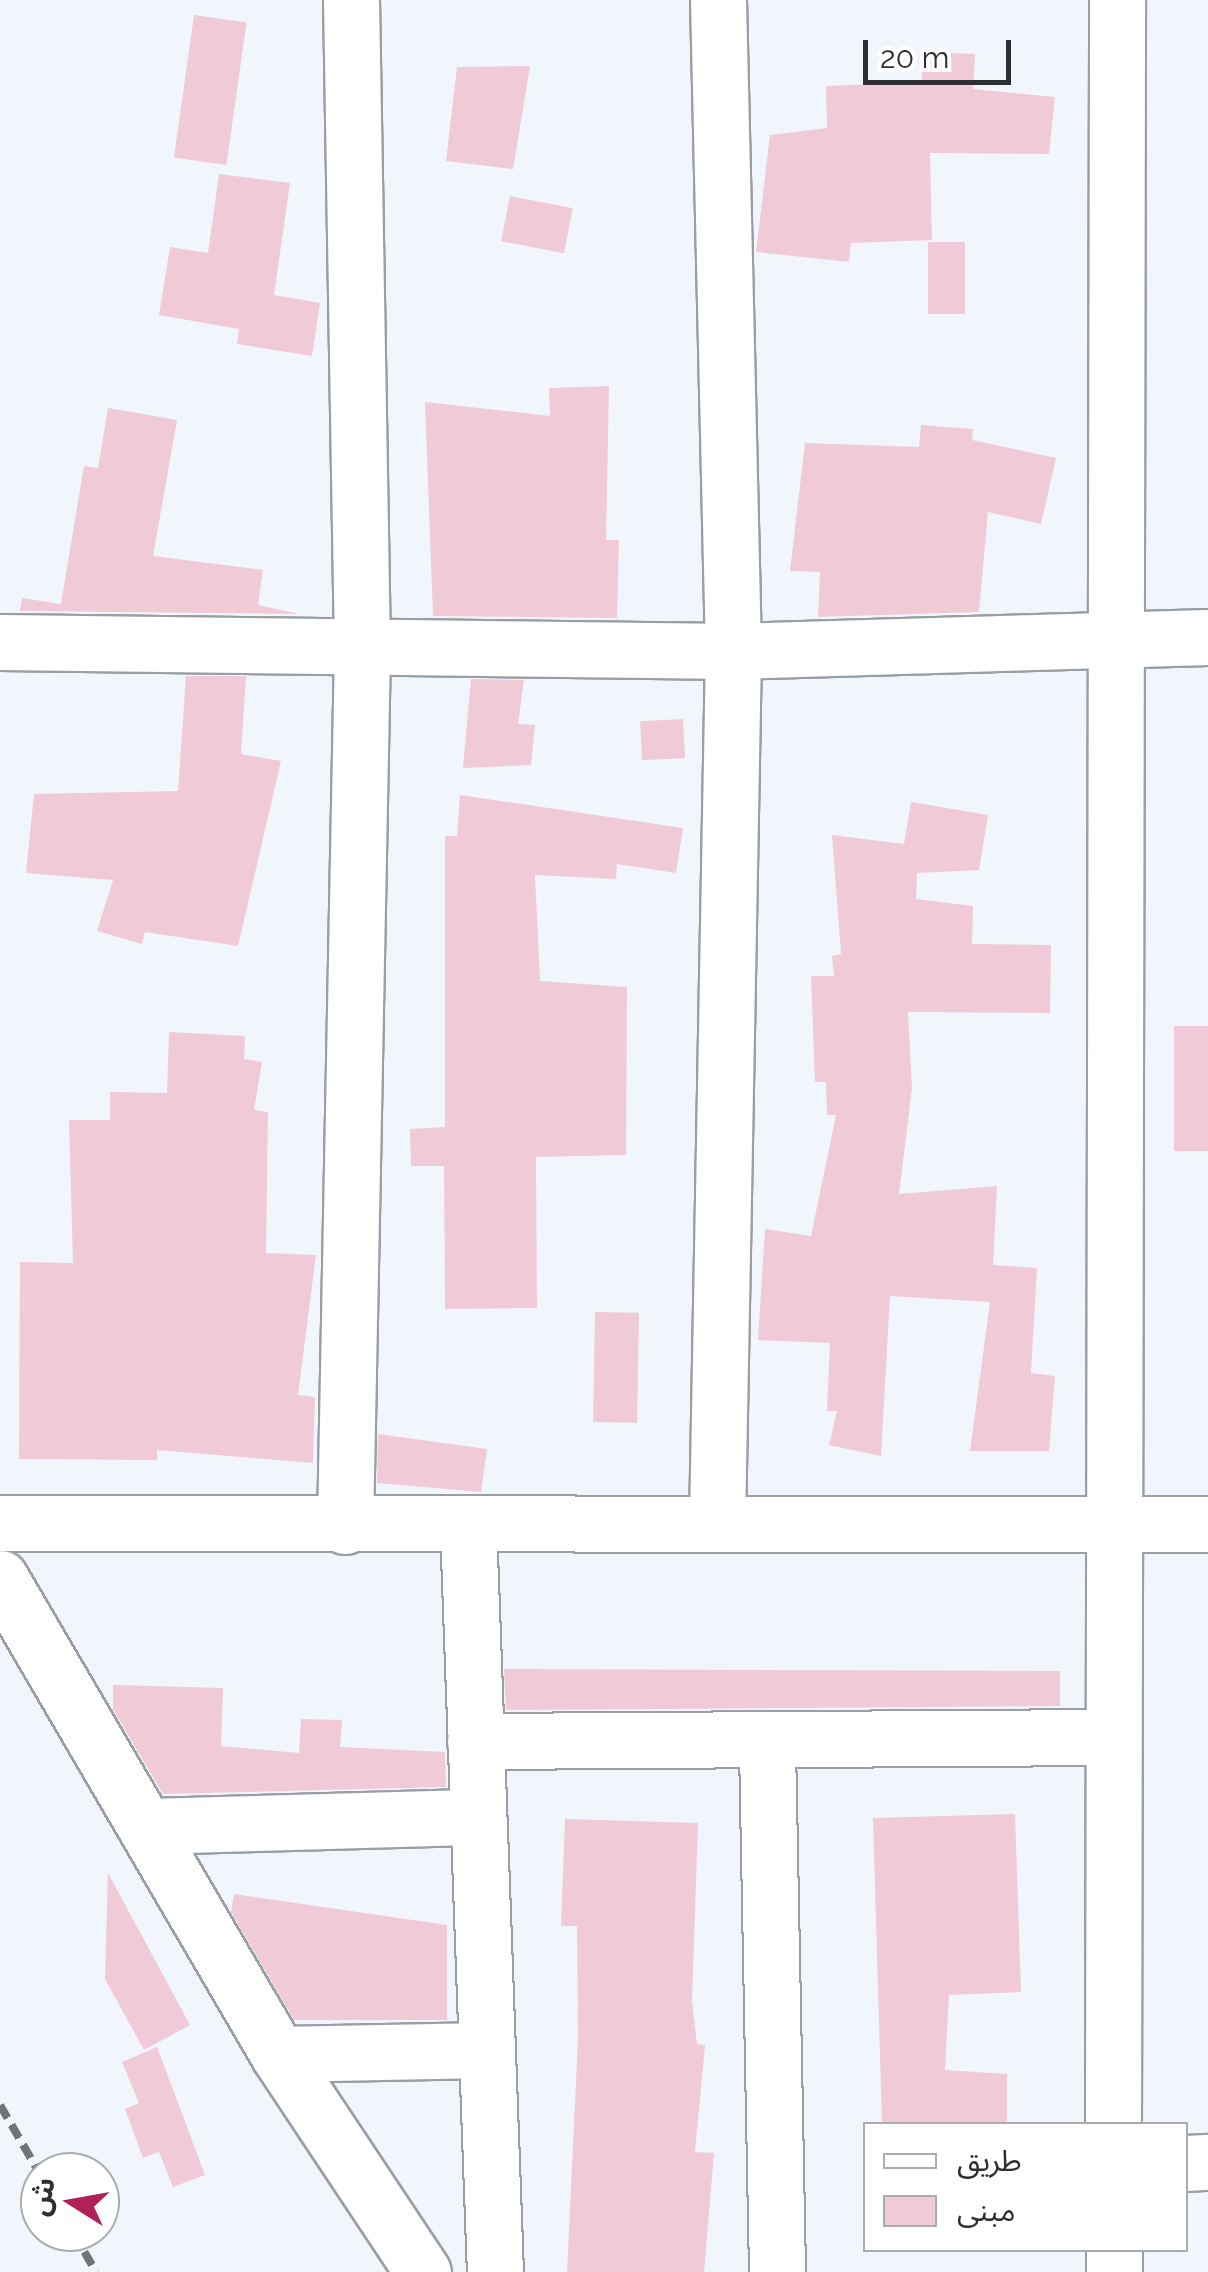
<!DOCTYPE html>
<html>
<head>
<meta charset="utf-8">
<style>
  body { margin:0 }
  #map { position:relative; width:1208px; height:2272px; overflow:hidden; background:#f1f6fc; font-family:Raleway,"Noto Sans Arabic",sans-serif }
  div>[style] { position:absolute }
  .building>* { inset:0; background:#f1cad7; transform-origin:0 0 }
  .roads { filter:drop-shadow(2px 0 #9a9fa5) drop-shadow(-2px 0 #9a9fa5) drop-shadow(0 2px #9a9fa5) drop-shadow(0 -2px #9a9fa5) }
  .street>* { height:55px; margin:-27.5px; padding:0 27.5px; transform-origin:27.5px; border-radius:27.5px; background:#fff }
  .secondary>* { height:55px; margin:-27.5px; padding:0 27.5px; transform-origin:27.5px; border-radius:27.5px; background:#fff }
  .rail>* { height:8px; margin-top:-4px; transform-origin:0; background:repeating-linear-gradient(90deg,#707377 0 15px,transparent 0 23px) }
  span { translate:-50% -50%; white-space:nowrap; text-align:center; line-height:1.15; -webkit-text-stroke:9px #fff; paint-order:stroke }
  .legend { position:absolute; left:863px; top:2122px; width:325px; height:130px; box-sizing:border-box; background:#fff; border:2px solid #abacad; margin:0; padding:12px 18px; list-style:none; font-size:30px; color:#2e2f32 }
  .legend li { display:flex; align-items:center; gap:20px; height:50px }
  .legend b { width:50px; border:2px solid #abacad }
  .north { position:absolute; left:20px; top:2152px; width:100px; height:100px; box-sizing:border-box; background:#fff; border:2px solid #abacad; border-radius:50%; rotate:281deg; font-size:28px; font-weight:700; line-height:40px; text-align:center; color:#2e2f32 }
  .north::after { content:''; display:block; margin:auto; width:35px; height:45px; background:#af2158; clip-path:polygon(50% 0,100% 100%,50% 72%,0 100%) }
  .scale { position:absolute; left:863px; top:40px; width:148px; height:45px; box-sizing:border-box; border:5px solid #2e2f32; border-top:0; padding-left:12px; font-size:30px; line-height:35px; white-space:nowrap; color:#2e2f32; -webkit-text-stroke:8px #fff; paint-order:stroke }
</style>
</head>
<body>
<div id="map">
  <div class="building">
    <i style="left:194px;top:15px;width:53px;height:144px;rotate:8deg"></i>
    <i style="clip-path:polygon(922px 52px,975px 54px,973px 89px,1055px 97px,1049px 154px,930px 153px,932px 240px,851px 243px,849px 262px,756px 252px,770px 135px,827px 128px,826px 86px,922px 82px)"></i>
    <i style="clip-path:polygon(530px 66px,513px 169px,446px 161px,457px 67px)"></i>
    <i style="clip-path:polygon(219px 174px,290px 183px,274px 295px,320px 303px,312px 356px,237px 344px,239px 329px,159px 315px,170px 247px,208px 253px)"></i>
    <i style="left:510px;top:196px;width:64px;height:46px;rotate:11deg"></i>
    <i style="left:928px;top:242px;width:37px;height:72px"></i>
    <i style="clip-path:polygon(609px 386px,606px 540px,619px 540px,617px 618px,433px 616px,425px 402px,550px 416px,549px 388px)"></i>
    <i style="clip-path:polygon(108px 408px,177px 420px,153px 556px,263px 570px,258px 605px,300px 614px,20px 611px,22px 598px,61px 604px,84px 466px,98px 468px)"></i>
    <i style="clip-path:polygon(921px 425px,973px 429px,972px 440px,1056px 458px,1041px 524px,988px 512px,979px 612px,818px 617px,820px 572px,790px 571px,805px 443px,919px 447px)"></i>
    <i style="clip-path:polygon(186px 676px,246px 676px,241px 754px,281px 761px,238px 946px,145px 932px,142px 944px,97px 931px,113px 880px,26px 873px,34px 794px,178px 791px)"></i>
    <i style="clip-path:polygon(471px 679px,524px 680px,518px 724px,535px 725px,531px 765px,463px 768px)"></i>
    <i style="left:683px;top:719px;width:39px;height:43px;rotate:87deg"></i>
    <i style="clip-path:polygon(460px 795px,683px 828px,676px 873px,617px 864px,616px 879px,535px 875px,540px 981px,627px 987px,626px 1155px,536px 1157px,537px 1308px,445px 1309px,444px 1166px,411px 1166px,410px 1129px,445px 1127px,445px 836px,457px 836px)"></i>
    <i style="clip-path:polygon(911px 802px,988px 815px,979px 870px,917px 873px,916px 899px,973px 906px,972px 944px,1051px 945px,1050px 1013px,908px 1012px,912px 1088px,899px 1194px,997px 1186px,993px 1265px,1037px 1268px,1031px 1373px,1055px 1376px,1049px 1451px,970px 1451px,990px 1302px,890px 1296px,881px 1456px,829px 1445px,837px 1411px,827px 1411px,830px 1343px,758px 1340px,765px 1229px,811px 1236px,836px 1115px,827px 1115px,826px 1082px,815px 1082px,811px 976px,834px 976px,832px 956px,841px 954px,832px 835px,904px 844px)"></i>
    <i style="left:1174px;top:1026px;width:34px;height:125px"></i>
    <i style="clip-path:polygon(169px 1032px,245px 1036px,244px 1059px,262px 1062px,254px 1110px,268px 1112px,266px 1253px,316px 1255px,298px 1395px,315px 1397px,313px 1463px,157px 1450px,157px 1460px,19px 1459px,20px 1262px,73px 1263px,69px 1120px,110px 1120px,110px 1092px,167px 1093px)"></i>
    <i style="left:595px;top:1312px;width:44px;height:110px;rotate:1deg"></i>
    <i style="clip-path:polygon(378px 1434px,487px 1449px,481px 1492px,377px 1483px)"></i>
    <i style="clip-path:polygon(504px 1669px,1060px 1671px,1060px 1706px,506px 1710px)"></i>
    <i style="clip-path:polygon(113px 1685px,223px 1688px,221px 1746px,299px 1753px,301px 1719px,342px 1720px,340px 1747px,445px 1752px,446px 1787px,163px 1794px,113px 1709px)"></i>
    <i style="clip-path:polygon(1015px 1814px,1021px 1992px,949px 1995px,945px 2070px,1007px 2074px,1007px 2124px,882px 2124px,873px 1818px)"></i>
    <i style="clip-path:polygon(565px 1819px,698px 1823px,692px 2001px,697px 2044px,705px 2045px,695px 2152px,714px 2153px,704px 2272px,567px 2272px,578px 2039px,577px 1926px,561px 1926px)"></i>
    <i style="clip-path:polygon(108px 1873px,190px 2025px,144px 2050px,105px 1979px)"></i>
    <i style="clip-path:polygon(234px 1894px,447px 1925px,447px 2020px,294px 2020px,231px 1912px)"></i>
    <i style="clip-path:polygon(157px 2047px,205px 2175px,173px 2187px,159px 2152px,143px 2158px,125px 2109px,139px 2103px,122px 2062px)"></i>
  </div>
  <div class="roads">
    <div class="street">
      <i style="left:0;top:642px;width:733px;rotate:0.7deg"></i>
      <i style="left:733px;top:651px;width:475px;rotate:-1.7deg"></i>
      <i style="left:717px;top:1524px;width:873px;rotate:-88.95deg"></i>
      <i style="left:733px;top:651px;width:651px;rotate:-91.32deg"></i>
      <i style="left:345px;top:1526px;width:877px;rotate:-88.89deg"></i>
      <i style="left:362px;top:649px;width:649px;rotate:-90.97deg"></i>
      <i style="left:468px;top:1526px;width:746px;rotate:87.93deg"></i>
      <i style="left:0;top:1578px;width:551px;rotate:59.71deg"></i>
      <i style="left:278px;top:2054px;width:262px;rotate:56.4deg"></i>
      <i style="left:475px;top:1741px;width:638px;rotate:-0.36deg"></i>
      <i style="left:767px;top:1746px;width:526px;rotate:88.91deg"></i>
      <i style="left:150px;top:1826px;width:327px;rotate:-1.6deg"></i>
      <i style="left:278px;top:2054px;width:209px;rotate:-1.1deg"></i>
      <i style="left:1113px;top:2124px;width:2124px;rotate:-89.89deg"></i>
      <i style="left:1186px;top:2163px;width:22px;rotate:-3deg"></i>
      <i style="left:1114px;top:2250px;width:22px;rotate:90deg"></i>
    </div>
    <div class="secondary">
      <i style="left:0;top:1523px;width:1208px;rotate:0.05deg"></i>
    </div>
  </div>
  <div class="rail">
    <i style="left:0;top:2105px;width:80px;rotate:59.9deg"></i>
    <i style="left:73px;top:2232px;width:46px;rotate:60.1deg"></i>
  </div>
  <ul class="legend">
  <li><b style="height:12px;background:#fff"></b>طريق</li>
  <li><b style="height:28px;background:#f1cad7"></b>مبنى</li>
  </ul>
  <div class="north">ش</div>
  <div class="scale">20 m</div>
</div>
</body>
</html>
